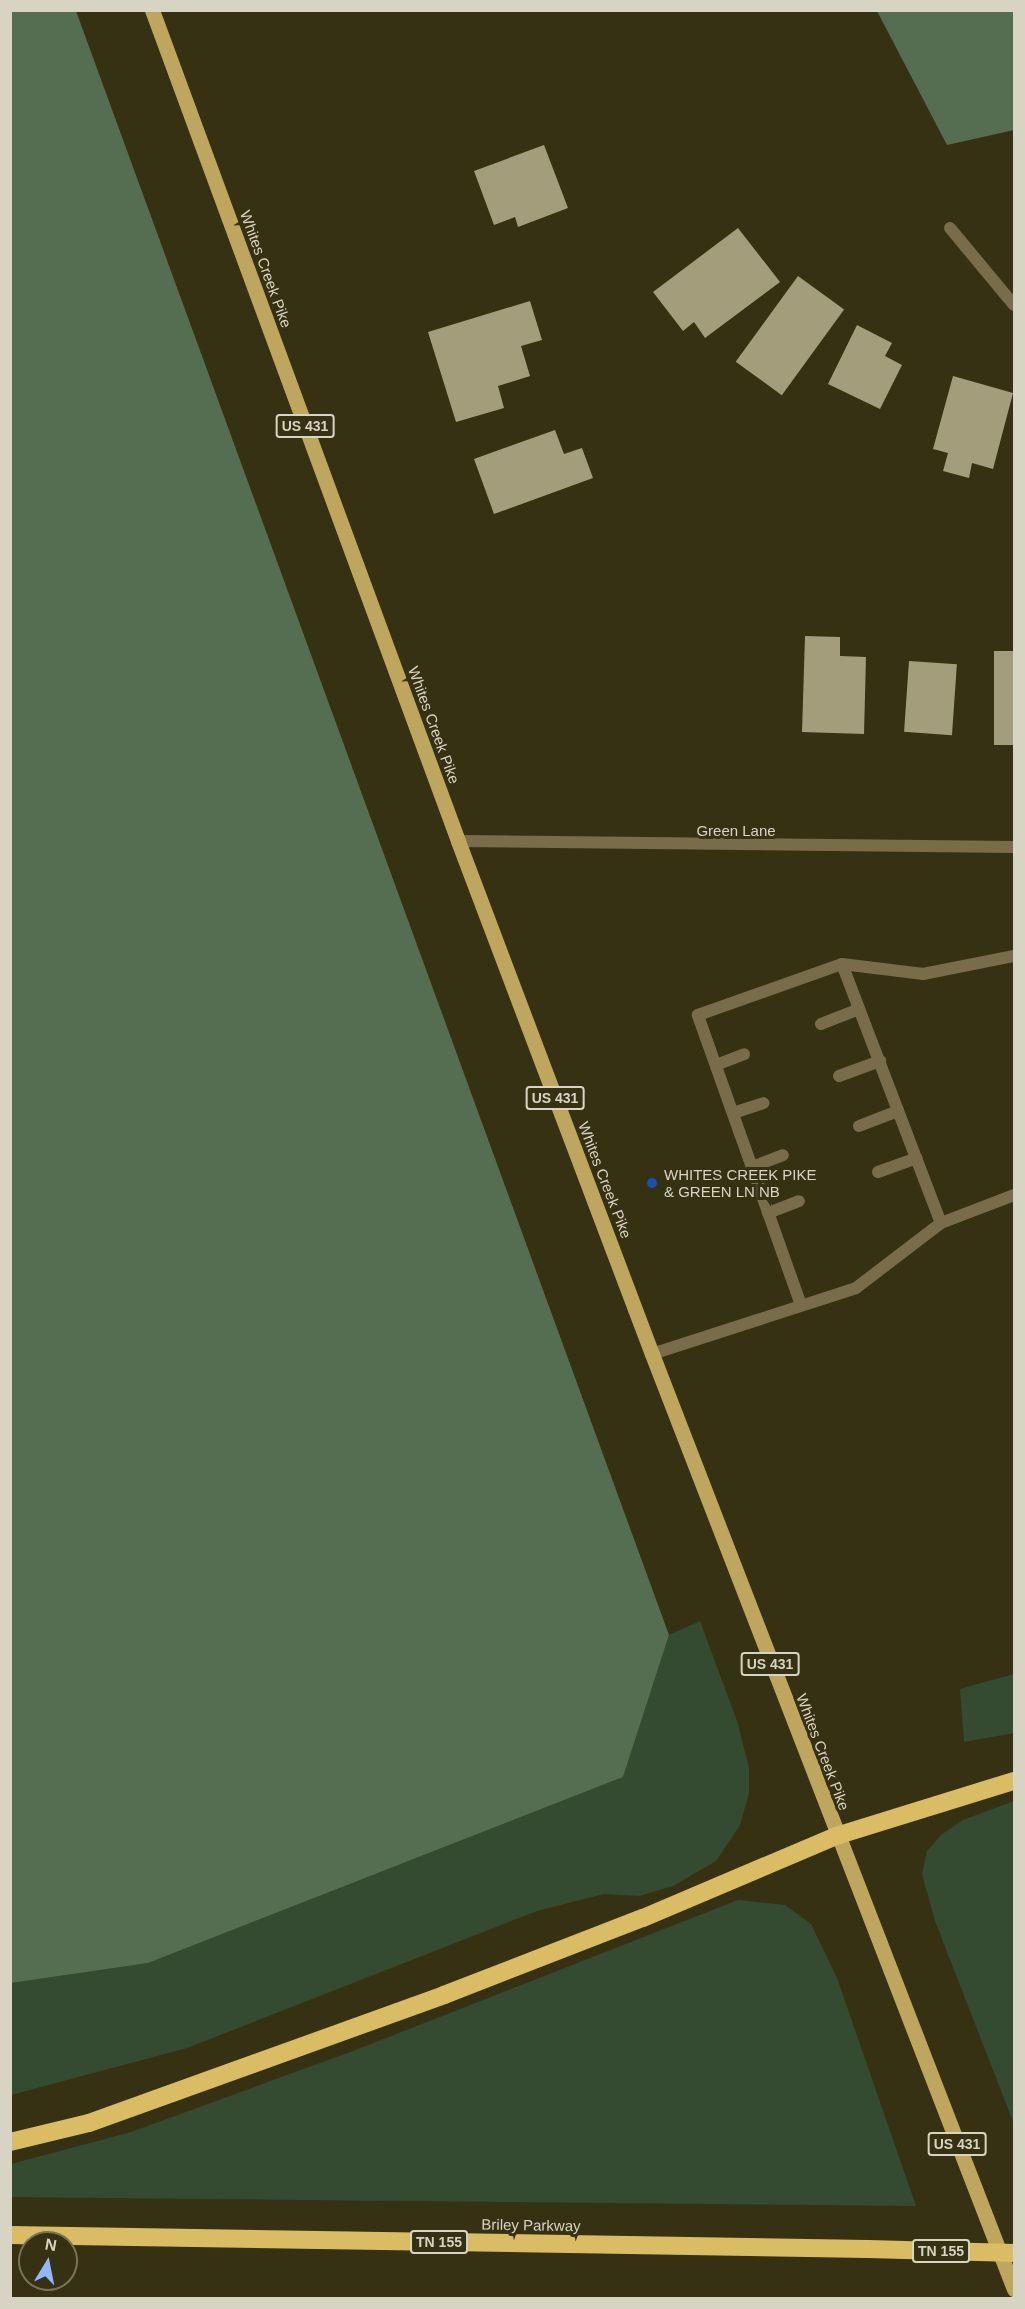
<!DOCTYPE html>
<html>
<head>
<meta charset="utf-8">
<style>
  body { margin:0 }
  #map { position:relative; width:1025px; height:2309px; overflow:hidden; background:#373113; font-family:Arial,sans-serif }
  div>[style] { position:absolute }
  .green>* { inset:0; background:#344b31 }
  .forest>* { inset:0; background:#556e52 }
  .building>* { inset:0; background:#a39d7b; transform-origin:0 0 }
  .service>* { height:12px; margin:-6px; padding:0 6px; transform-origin:6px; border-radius:6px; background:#786c4b }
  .minor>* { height:12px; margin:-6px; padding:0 6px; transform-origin:6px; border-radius:6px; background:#786c4b }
  .primary>* { height:15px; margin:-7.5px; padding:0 7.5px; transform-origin:7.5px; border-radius:7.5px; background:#bea65e }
  .motorway>* { height:18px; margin:-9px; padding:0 9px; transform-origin:9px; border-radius:9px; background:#dabc65 }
  .motorway-bridge>* { height:18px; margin:-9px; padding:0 9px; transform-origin:9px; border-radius:9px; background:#dabc65 }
  .dots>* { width:16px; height:16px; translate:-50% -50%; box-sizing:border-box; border:3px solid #373113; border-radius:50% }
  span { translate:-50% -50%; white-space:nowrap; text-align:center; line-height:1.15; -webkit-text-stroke:6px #373113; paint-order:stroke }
  .shield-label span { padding:2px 4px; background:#373113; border:2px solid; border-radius:4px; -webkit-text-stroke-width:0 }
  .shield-label { font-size:14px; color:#d7d4c3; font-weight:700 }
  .street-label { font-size:15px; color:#d7d4c3 }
  .poi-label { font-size:15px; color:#d7d4c3 }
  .left { translate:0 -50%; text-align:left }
  .frame { position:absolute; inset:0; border:12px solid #d7d4c3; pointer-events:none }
  .north { position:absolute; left:18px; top:2231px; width:60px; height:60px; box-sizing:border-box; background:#373113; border:2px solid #777259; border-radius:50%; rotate:10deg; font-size:16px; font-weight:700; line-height:24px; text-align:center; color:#d7d4c3 }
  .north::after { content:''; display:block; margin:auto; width:21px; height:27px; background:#91b8fd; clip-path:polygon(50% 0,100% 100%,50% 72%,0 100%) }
</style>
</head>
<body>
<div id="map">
  <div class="green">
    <i style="clip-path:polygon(700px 1621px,737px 1721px,749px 1768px,749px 1793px,740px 1825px,716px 1861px,673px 1886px,639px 1896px,604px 1894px,537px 1911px,187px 2048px,11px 2095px,10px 1983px,148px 1963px,623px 1777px,669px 1635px)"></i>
    <i style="clip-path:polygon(1014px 1674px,1014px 1733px,964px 1742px,960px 1689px)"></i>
    <i style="clip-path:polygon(1014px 1801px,1014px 2124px,935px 1921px,922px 1874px,927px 1851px,941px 1835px,963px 1820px)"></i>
    <i style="clip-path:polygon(738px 1900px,785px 1905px,811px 1924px,837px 1978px,916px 2206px,11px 2197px,11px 2164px,131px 2132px,353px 2051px)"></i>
  </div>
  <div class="forest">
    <i style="clip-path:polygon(10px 11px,76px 11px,669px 1635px,623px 1777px,148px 1963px,11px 1983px)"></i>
    <i style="clip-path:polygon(877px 11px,1014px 11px,1014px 130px,947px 145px)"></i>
  </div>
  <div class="building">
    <i style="clip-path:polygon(544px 145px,568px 208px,518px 227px,515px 217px,494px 225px,474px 171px)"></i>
    <i style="clip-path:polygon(738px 228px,780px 282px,705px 338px,694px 322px,683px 331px,653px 292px)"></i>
    <i style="left:798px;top:276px;width:57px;height:106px;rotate:36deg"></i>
    <i style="clip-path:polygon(530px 301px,542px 340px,521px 346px,530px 376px,498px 386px,504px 408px,456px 422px,428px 332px)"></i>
    <i style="clip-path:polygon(857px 325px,892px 343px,885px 356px,902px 365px,880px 409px,828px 384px)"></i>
    <i style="clip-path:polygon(953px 376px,1013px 393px,993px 469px,972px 463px,969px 478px,943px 471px,948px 453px,933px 449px)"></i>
    <i style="clip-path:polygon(555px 430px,564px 454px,582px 448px,593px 478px,494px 514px,474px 459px)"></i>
    <i style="clip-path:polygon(805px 636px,840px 637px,840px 656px,866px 657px,864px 734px,802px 732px)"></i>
    <i style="left:994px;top:651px;width:20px;height:94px"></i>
    <i style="left:909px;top:661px;width:48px;height:71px;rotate:4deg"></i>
  </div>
  <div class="service">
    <i style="left:842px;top:964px;width:82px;rotate:7deg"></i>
    <i style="left:923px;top:974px;width:93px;rotate:-11.2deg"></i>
    <i style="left:821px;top:1024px;width:41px;rotate:-21.5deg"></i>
    <i style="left:716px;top:1065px;width:30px;rotate:-21deg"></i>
    <i style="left:839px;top:1076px;width:44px;rotate:-20.1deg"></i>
    <i style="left:733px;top:1113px;width:32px;rotate:-18deg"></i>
    <i style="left:859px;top:1126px;width:42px;rotate:-21deg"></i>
    <i style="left:752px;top:1167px;width:33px;rotate:-21deg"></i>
    <i style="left:878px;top:1172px;width:41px;rotate:-19.7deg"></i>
    <i style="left:768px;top:1213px;width:33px;rotate:-21deg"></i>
    <i style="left:801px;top:1305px;width:308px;rotate:-109.6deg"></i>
    <i style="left:698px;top:1015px;width:153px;rotate:-19.5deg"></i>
    <i style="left:842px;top:964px;width:277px;rotate:69.1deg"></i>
    <i style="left:652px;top:1354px;width:214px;rotate:-17.9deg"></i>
    <i style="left:856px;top:1288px;width:107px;rotate:-37.4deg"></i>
    <i style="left:941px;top:1223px;width:78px;rotate:-21deg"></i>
  </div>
  <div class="minor">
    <i style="left:950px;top:228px;width:100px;rotate:50.3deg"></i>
    <i style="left:458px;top:841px;width:556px;rotate:0.62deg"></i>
  </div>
  <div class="primary">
    <i style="left:152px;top:10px;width:886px;rotate:69.78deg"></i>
    <i style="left:458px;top:841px;width:548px;rotate:69.29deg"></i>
    <i style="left:652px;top:1354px;width:1003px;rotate:68.84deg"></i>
  </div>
  <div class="motorway">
    <i style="left:10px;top:2142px;width:81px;rotate:-13.5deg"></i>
    <i style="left:89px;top:2123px;width:377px;rotate:-19.8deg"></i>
    <i style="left:444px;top:1995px;width:213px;rotate:-21.2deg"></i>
    <i style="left:643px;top:1918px;width:210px;rotate:-23deg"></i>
    <i style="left:836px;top:1836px;width:186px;rotate:-17.2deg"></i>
    <i style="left:10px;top:2235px;width:858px;rotate:0.93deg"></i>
  </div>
  <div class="motorway-bridge">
    <i style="left:868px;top:2249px;width:146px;rotate:1.6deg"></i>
  </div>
  <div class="dots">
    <i style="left:652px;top:1183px;background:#1a4fb4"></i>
  </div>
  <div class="shield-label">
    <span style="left:305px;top:426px">US 431</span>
    <span style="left:555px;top:1098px">US 431</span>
    <span style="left:770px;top:1664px">US 431</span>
    <span style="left:957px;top:2144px">US 431</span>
    <span style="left:439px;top:2242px">TN 155</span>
    <span style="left:941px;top:2251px">TN 155</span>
  </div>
  <div class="street-label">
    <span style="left:266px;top:269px;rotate:70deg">Whites Creek Pike</span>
    <span style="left:434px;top:725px;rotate:70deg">Whites Creek Pike</span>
    <span style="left:736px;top:831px">Green Lane</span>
    <span style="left:605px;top:1180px;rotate:69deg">Whites Creek Pike</span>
    <span style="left:823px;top:1752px;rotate:69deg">Whites Creek Pike</span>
    <span style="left:531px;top:2225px;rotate:1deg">Briley Parkway</span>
  </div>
  <div class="poi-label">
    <span class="left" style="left:664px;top:1183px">WHITES CREEK PIKE<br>&amp; GREEN LN NB</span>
  </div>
  <div class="frame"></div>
  <div class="north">N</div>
</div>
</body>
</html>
